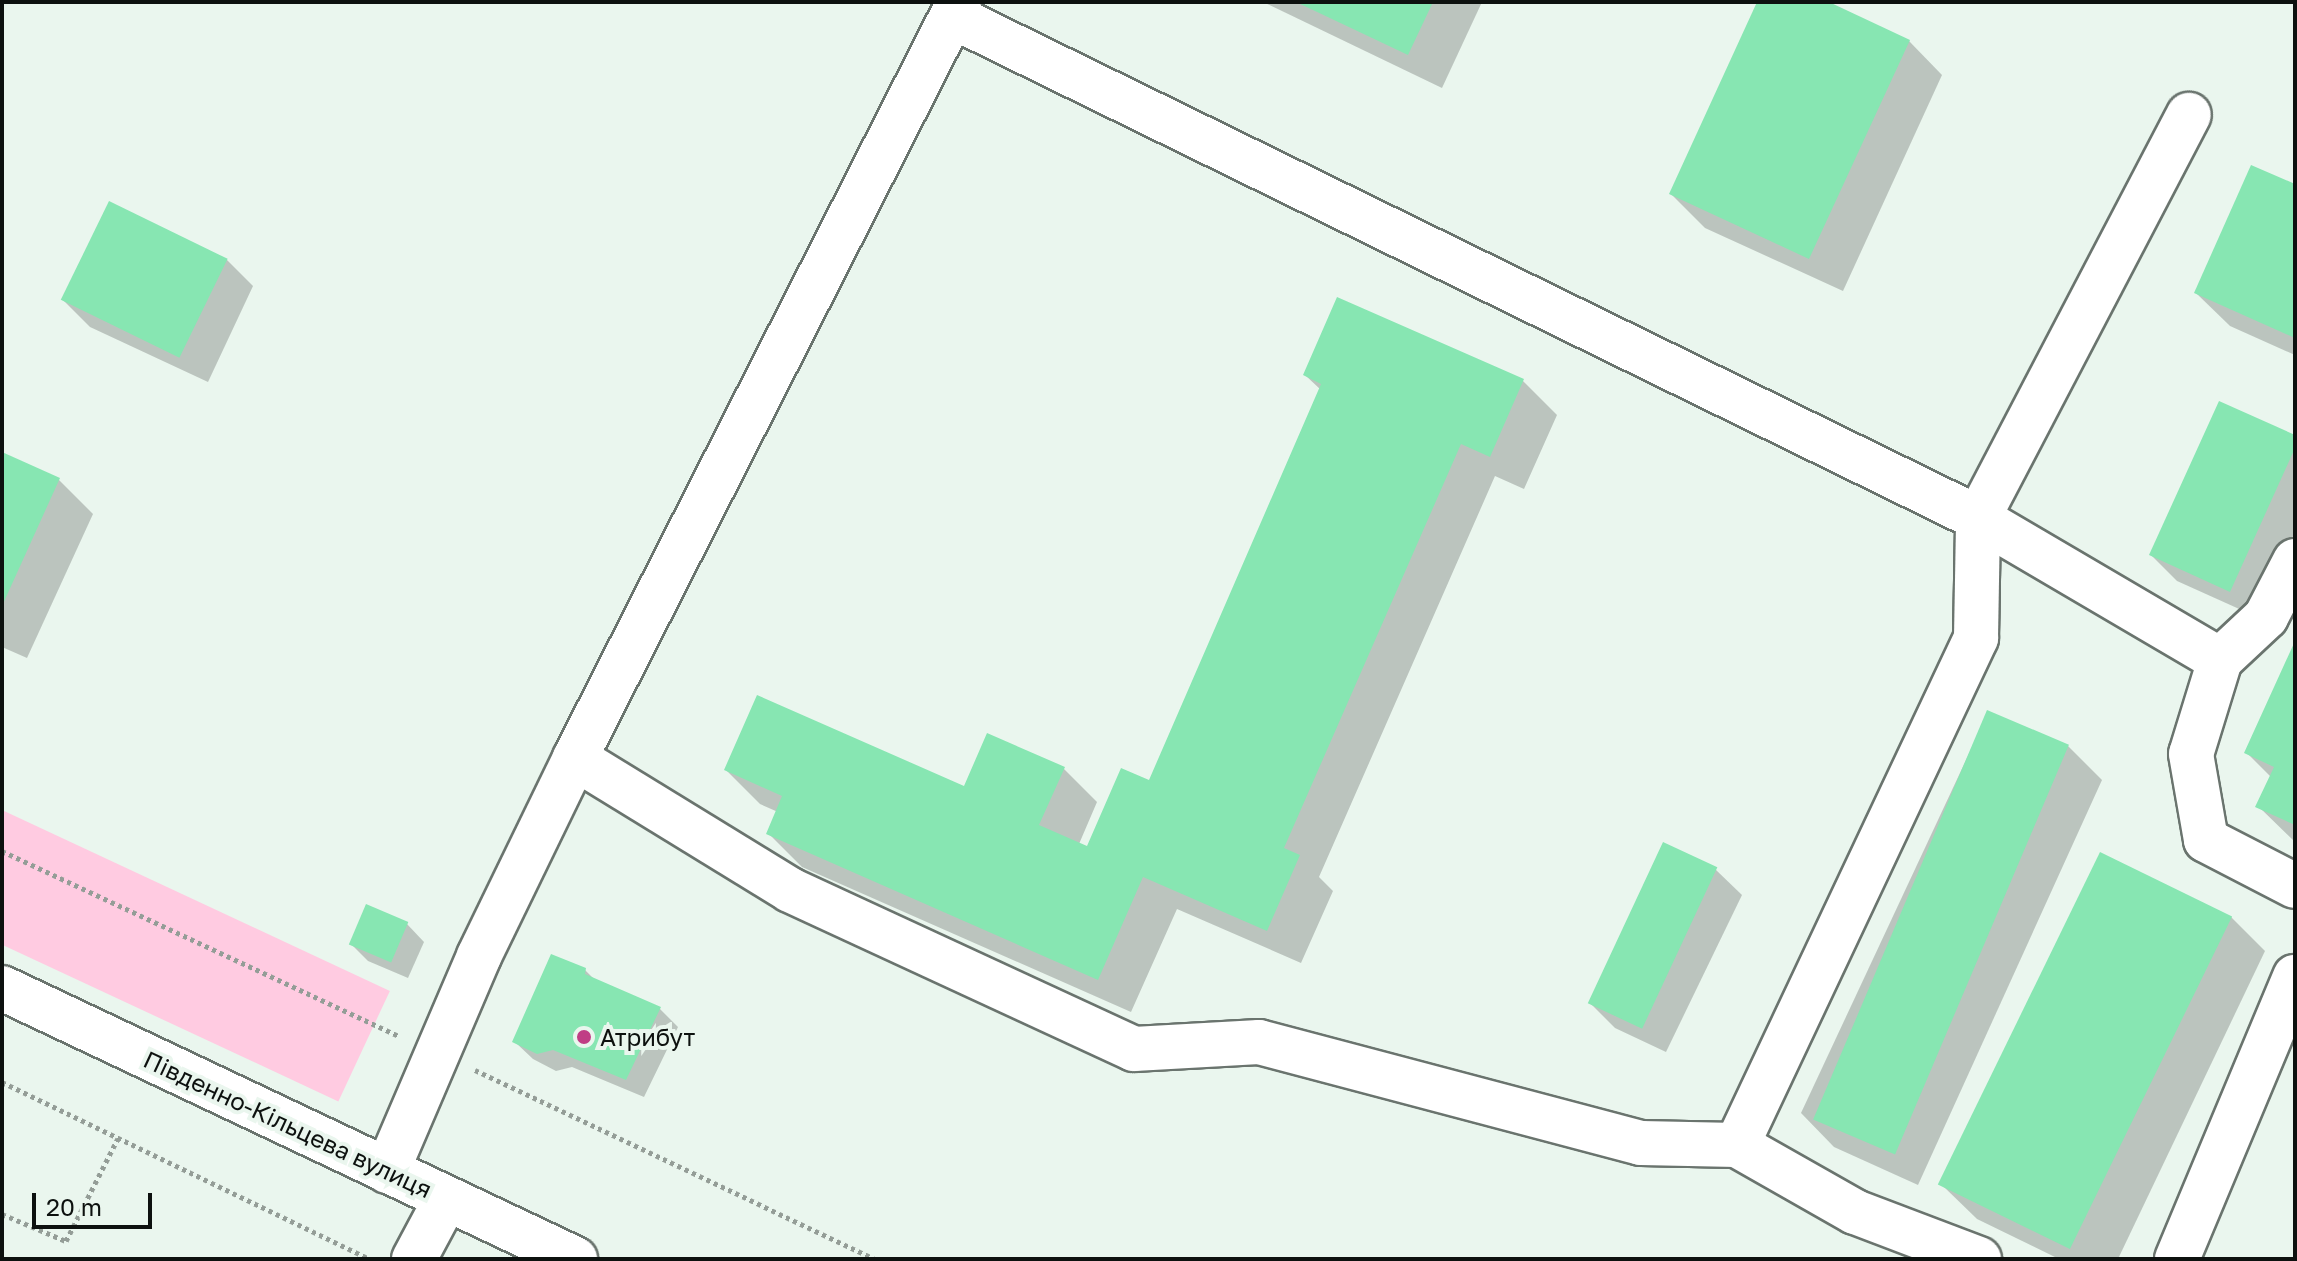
<!DOCTYPE html>
<html>
<head>
<meta charset="utf-8">
<style>
  body { margin:0 }
  #map { position:relative; width:2297px; height:1261px; overflow:hidden; background:#eaf6ee; font-family:"Golos Text",sans-serif }
  div>[style] { position:absolute }
  .green>* { inset:0; background:#ffcbe1; transform-origin:0 0 }
  .shadow>* { inset:0; background:#0003 }
  .building>* { inset:0; background:#87e6b2; transform-origin:0 0 }
  .path>* { height:5px; margin-top:-2.5px; transform-origin:0; background:repeating-linear-gradient(90deg,#949d97 0 4px,transparent 0 8px) }
  .roads { filter:drop-shadow(2px 0 #6a746e) drop-shadow(-2px 0 #6a746e) drop-shadow(0 2px #6a746e) drop-shadow(0 -2px #6a746e) }
  .minor>* { height:44px; margin:-22px; padding:0 22px; transform-origin:22px; border-radius:22px; background:#fff }
  .major>* { height:44px; margin:-22px; padding:0 22px; transform-origin:22px; border-radius:22px; background:#fff }
  .dots>* { width:22px; height:22px; translate:-50% -50%; box-sizing:border-box; border:4px solid #eaf6ee; border-radius:50% }
  span { translate:-50% -50%; white-space:nowrap; text-align:center; line-height:1.15; -webkit-text-stroke:8px #eaf6ee; paint-order:stroke }
  .poi-label { font-size:24px; color:#0d110f }
  .left { translate:0 -50%; text-align:left }
  .street-label { font-size:24px; color:#0d110f }
  .frame { position:absolute; inset:0; border:4px solid #0d110f; pointer-events:none }
  .scale { position:absolute; left:32px; top:1193px; width:120px; height:36px; box-sizing:border-box; border:4px solid #0d110f; border-top:0; padding-left:10px; font-size:24px; line-height:28px; white-space:nowrap; color:#0d110f; -webkit-text-stroke:6px #eaf6ee; paint-order:stroke }
</style>
</head>
<body>
<div id="map">
  <div class="green">
    <i style="left:2px;top:810px;width:428px;height:122px;rotate:25deg"></i>
  </div>
  <div class="shadow">
    <i style="clip-path:polygon(1263px 2px,1482px 2px,1442px 88px)"></i>
    <i style="clip-path:polygon(1759px 2px,1824px 2px,1909px 41px,1942px 75px,1843px 291px,1705px 228px,1671px 194px)"></i>
    <i style="clip-path:polygon(2295px 187px,2295px 355px,2230px 326px,2196px 293px)"></i>
    <i style="clip-path:polygon(226px 259px,253px 286px,208px 382px,90px 327px,64px 301px)"></i>
    <i style="clip-path:polygon(1305px 375px,1523px 381px,1557px 415px,1524px 489px,1495px 476px,1319px 877px,1333px 891px,1301px 963px,1177px 909px,1131px 1012px,802px 867px,768px 833px,778px 812px,760px 804px,726px 770px,965px 789px,1063px 768px,1097px 802px,1079px 844px,1088px 849px,1150px 782px,1321px 390px)"></i>
    <i style="clip-path:polygon(2295px 437px,2295px 532px,2257px 617px,2177px 581px,2151px 555px)"></i>
    <i style="clip-path:polygon(2px 454px,59px 480px,93px 514px,27px 658px,2px 647px)"></i>
    <i style="clip-path:polygon(2295px 646px,2295px 842px,2258px 806px,2271px 777px,2247px 753px)"></i>
    <i style="clip-path:polygon(1988px 713px,2068px 746px,2102px 780px,1918px 1185px,1834px 1147px,1801px 1113px)"></i>
    <i style="clip-path:polygon(1715px 869px,1742px 895px,1666px 1052px,1615px 1028px,1589px 1002px)"></i>
    <i style="clip-path:polygon(2231px 917px,2265px 951px,2118px 1259px,2059px 1259px,1977px 1219px,1943px 1186px)"></i>
    <i style="clip-path:polygon(407px 924px,424px 942px,408px 978px,368px 961px,351px 944px)"></i>
    <i style="clip-path:polygon(585px 970px,596px 981px,660px 1009px,678px 1027px,644px 1097px,572px 1067px,556px 1071px,533px 1059px,515px 1042px)"></i>
  </div>
  <div class="building">
    <i style="clip-path:polygon(1296px 2px,1433px 2px,1408px 55px)"></i>
    <i style="clip-path:polygon(1757px 2px,1829px 2px,1910px 40px,1809px 259px,1669px 194px)"></i>
    <i style="clip-path:polygon(2251px 165px,2295px 184px,2295px 338px,2194px 293px)"></i>
    <i style="left:109px;top:201px;width:132px;height:110px;rotate:26deg"></i>
    <i style="clip-path:polygon(1337px 297px,1524px 379px,1490px 457px,1461px 444px,1284px 848px,1300px 855px,1267px 931px,1143px 877px,1098px 980px,766px 834px,782px 796px,724px 770px,757px 695px,964px 786px,987px 733px,1065px 767px,1039px 825px,1087px 846px,1121px 768px,1149px 780px,1321px 384px,1303px 375px)"></i>
    <i style="clip-path:polygon(2219px 401px,2295px 435px,2295px 448px,2230px 592px,2149px 555px)"></i>
    <i style="clip-path:polygon(2px 452px,60px 478px,2px 606px)"></i>
    <i style="clip-path:polygon(2295px 641px,2295px 825px,2255px 807px,2274px 767px,2244px 753px)"></i>
    <i style="left:1987px;top:710px;width:89px;height:445px;rotate:23deg"></i>
    <i style="left:1663px;top:842px;width:60px;height:178px;rotate:25deg"></i>
    <i style="left:2100px;top:852px;width:147px;height:370px;rotate:26deg"></i>
    <i style="left:366px;top:904px;width:46px;height:44px;rotate:23deg"></i>
    <i style="clip-path:polygon(551px 954px,586px 968px,585px 974px,661px 1007px,626px 1080px,553px 1050px,537px 1054px,512px 1042px)"></i>
  </div>
  <div class="path">
    <i style="left:2px;top:851px;width:439px;rotate:25deg"></i>
    <i style="left:475px;top:1070px;width:441px;rotate:25.3deg"></i>
    <i style="left:2px;top:1082px;width:408px;rotate:25.7deg"></i>
    <i style="left:2px;top:1214px;width:69px;rotate:22.9deg"></i>
    <i style="left:66px;top:1241px;width:115px;rotate:-63.2deg"></i>
  </div>
  <div class="roads">
    <div class="minor">
      <i style="left:952px;top:16px;width:1142px;rotate:26.07deg"></i>
      <i style="left:1978px;top:518px;width:281px;rotate:30.4deg"></i>
      <i style="left:2295px;top:561px;width:63px;rotate:117.4deg"></i>
      <i style="left:2266px;top:617px;width:63px;rotate:136.9deg"></i>
      <i style="left:2220px;top:660px;width:98px;rotate:107.1deg"></i>
      <i style="left:2191px;top:754px;width:87px;rotate:80.1deg"></i>
      <i style="left:2206px;top:840px;width:100px;rotate:27.3deg"></i>
      <i style="left:575px;top:758px;width:252px;rotate:31.5deg"></i>
      <i style="left:790px;top:890px;width:379px;rotate:24.8deg"></i>
      <i style="left:1134px;top:1049px;width:125px;rotate:-3.2deg"></i>
      <i style="left:1259px;top:1042px;width:395px;rotate:14.8deg"></i>
      <i style="left:1641px;top:1143px;width:96px;rotate:1.2deg"></i>
      <i style="left:387px;top:1171px;width:234px;rotate:-66.8deg"></i>
      <i style="left:479px;top:956px;width:220px;rotate:-64.1deg"></i>
      <i style="left:575px;top:758px;width:848px;rotate:-63.07deg"></i>
      <i style="left:414px;top:1259px;width:68px;rotate:-61.9deg"></i>
      <i style="left:1979px;top:1259px;width:133px;rotate:-159.2deg"></i>
      <i style="left:1855px;top:1212px;width:136px;rotate:-150.4deg"></i>
      <i style="left:1737px;top:1145px;width:561px;rotate:-64.76deg"></i>
      <i style="left:1976px;top:638px;width:120px;rotate:-89deg"></i>
      <i style="left:1978px;top:518px;width:455px;rotate:-62.4deg"></i>
      <i style="left:2177px;top:1259px;width:306px;rotate:-67.3deg"></i>
    </div>
    <div class="major">
      <i style="left:2px;top:988px;width:634px;rotate:25.31deg"></i>
    </div>
  </div>
  <div class="dots">
    <i style="left:584px;top:1037px;background:#c03e85"></i>
  </div>
  <div class="poi-label">
    <span class="left" style="left:600px;top:1037px">Атрибут</span>
  </div>
  <div class="street-label">
    <span style="left:288px;top:1124px;rotate:25deg">Південно-Кільцева вулиця</span>
  </div>
  <div class="frame"></div>
  <div class="scale">20 m</div>
</div>
</body>
</html>
